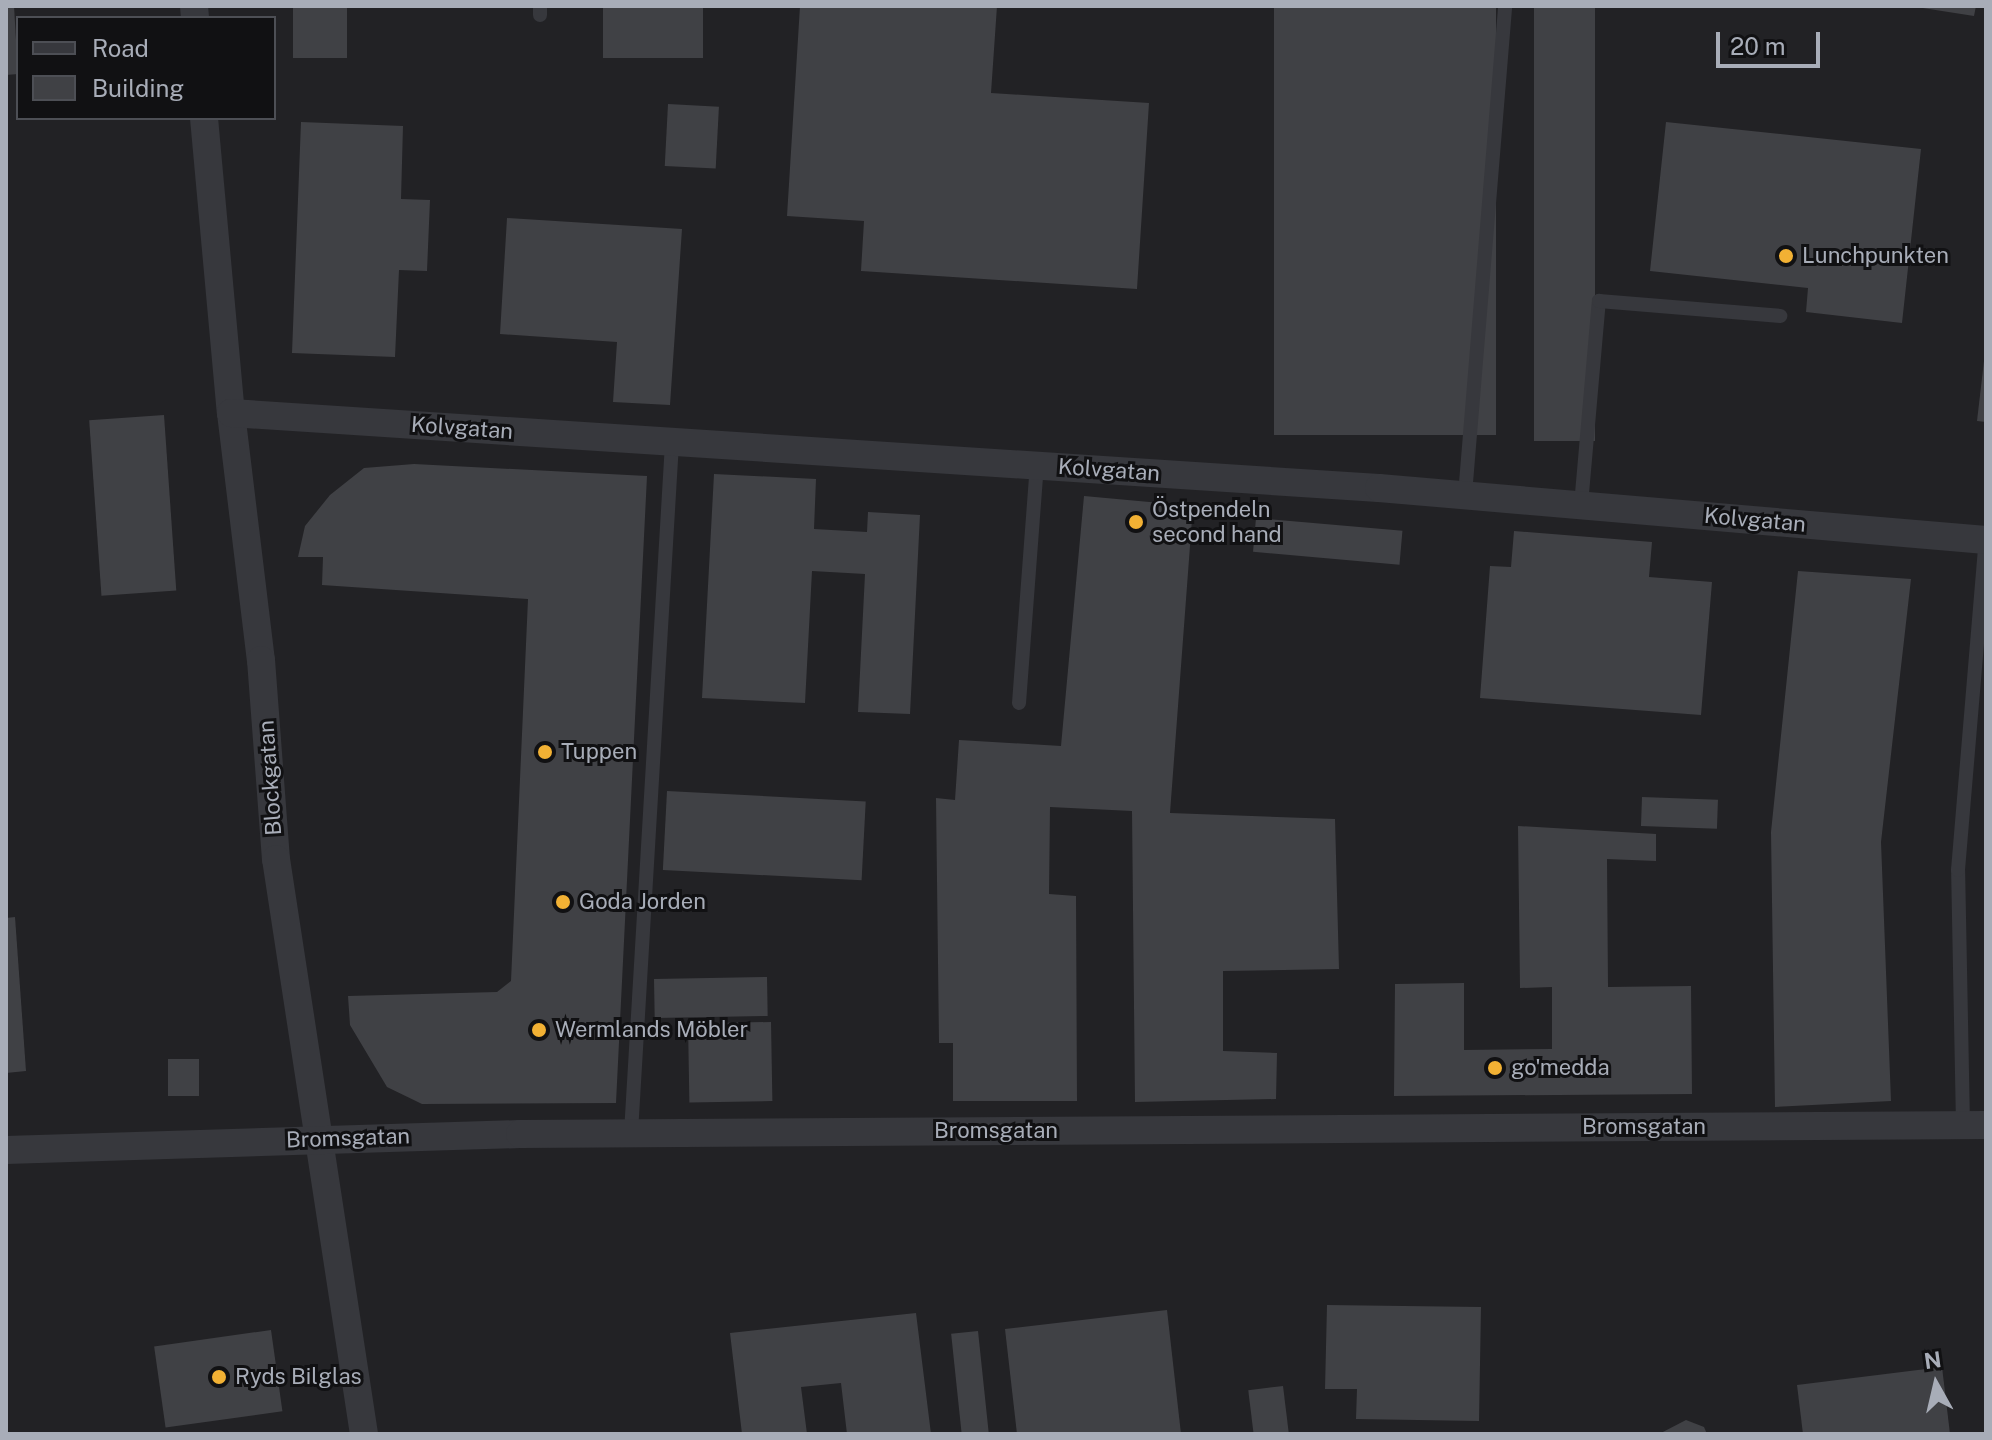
<!DOCTYPE html>
<html>
<head>
<meta charset="utf-8">
<style>
  body { margin:0 }
  #map { position:relative; width:1992px; height:1440px; overflow:hidden; background:#161618; font-family:"Public Sans",sans-serif }
  div>[style] { position:absolute }
  .built>* { inset:0; background:#222225 }
  .building>* { inset:0; background:#404145; transform-origin:0 0 }
  .service>* { height:14px; margin:-7px; padding:0 7px; transform-origin:7px; border-radius:7px; background:#37383d }
  .minor>* { height:28px; margin:-14px; padding:0 14px; transform-origin:14px; border-radius:14px; background:#37383d }
  .dots>* { width:22px; height:22px; translate:-50% -50%; box-sizing:border-box; border:4px solid #111113; border-radius:50% }
  span { translate:-50% -50%; white-space:nowrap; text-align:center; line-height:1.15; -webkit-text-stroke:6px #111113; paint-order:stroke }
  .poi-label { font-size:22px; color:#a8adb8 }
  .left { translate:0 -50%; text-align:left }
  .street-label { font-size:22px; color:#a8adb8 }
  .frame { position:absolute; inset:0; border:8px solid #a8adb8; pointer-events:none }
  .legend { position:absolute; left:16px; top:16px; width:260px; height:104px; box-sizing:border-box; background:#111113; border:2px solid #4d4f55; margin:0; padding:10px 14px; list-style:none; font-size:24px; color:#a8adb8 }
  .legend li { display:flex; align-items:center; gap:16px; height:40px }
  .legend b { width:40px; border:2px solid #4d4f55 }
  .north { position:absolute; left:1896px; top:1344px; width:80px; height:80px; -webkit-text-stroke:6px #111113; paint-order:stroke; rotate:352deg; font-size:22px; font-weight:700; line-height:32px; text-align:center; color:#a8adb8 }
  .north::after { content:''; display:block; margin:auto; width:28px; height:36px; background:#a8adb8; clip-path:polygon(50% 0,100% 100%,50% 72%,0 100%) }
  .scale { position:absolute; left:1716px; top:32px; width:104px; height:36px; box-sizing:border-box; border:4px solid #a8adb8; border-top:0; padding-left:10px; font-size:24px; line-height:28px; white-space:nowrap; color:#a8adb8; -webkit-text-stroke:6px #111113; paint-order:stroke }
</style>
</head>
<body>
<div id="map">
  <div class="built">
    <i style="clip-path:polygon(evenodd,6px 6px,1986px 6px,1986px 1434px,6px 1434px,6px 6px,18px 18px,274px 18px,274px 118px,18px 118px,18px 18px)"></i>
  </div>
  <div class="building">
    <i style="clip-path:polygon(6px 6px,14px 6px,18px 74px,6px 75px)"></i>
    <i style="left:293px;top:6px;width:54px;height:52px"></i>
    <i style="left:603px;top:6px;width:100px;height:52px"></i>
    <i style="clip-path:polygon(800px 6px,997px 6px,991px 93px,1149px 103px,1137px 289px,861px 271px,864px 221px,787px 216px)"></i>
    <i style="left:1274px;top:6px;width:222px;height:429px"></i>
    <i style="left:1534px;top:6px;width:61px;height:435px"></i>
    <i style="clip-path:polygon(1910px 6px,1976px 6px,1974px 16px)"></i>
    <i style="left:668px;top:104px;width:51px;height:62px;rotate:3deg"></i>
    <i style="clip-path:polygon(301px 122px,403px 126px,401px 199px,430px 200px,427px 271px,399px 270px,395px 357px,292px 353px)"></i>
    <i style="clip-path:polygon(1666px 122px,1921px 149px,1902px 323px,1806px 312px,1808px 288px,1650px 271px)"></i>
    <i style="clip-path:polygon(507px 218px,682px 229px,670px 405px,613px 402px,617px 342px,500px 334px)"></i>
    <i style="clip-path:polygon(1984px 361px,1986px 361px,1986px 422px,1977px 421px)"></i>
    <i style="left:164px;top:415px;width:176px;height:75px;rotate:86deg"></i>
    <i style="clip-path:polygon(414px 464px,647px 476px,616px 1103px,422px 1104px,387px 1087px,350px 1025px,348px 996px,497px 992px,511px 981px,528px 599px,322px 585px,323px 557px,298px 557px,305px 526px,330px 495px,364px 468px)"></i>
    <i style="clip-path:polygon(714px 474px,816px 479px,814px 529px,867px 532px,868px 512px,920px 515px,910px 714px,858px 712px,865px 574px,812px 571px,805px 703px,702px 698px)"></i>
    <i style="clip-path:polygon(1084px 496px,1193px 506px,1170px 813px,1335px 819px,1339px 969px,1223px 971px,1223px 1051px,1277px 1053px,1276px 1099px,1135px 1102px,1132px 811px,1050px 807px,1049px 894px,1076px 896px,1077px 1101px,953px 1101px,953px 1043px,939px 1043px,936px 798px,955px 800px,959px 740px,1061px 746px)"></i>
    <i style="left:1256px;top:518px;width:147px;height:34px;rotate:5deg"></i>
    <i style="clip-path:polygon(1514px 531px,1652px 542px,1649px 577px,1712px 582px,1701px 715px,1480px 698px,1490px 566px,1511px 567px)"></i>
    <i style="clip-path:polygon(1798px 571px,1911px 579px,1881px 842px,1891px 1101px,1775px 1107px,1771px 832px)"></i>
    <i style="left:667px;top:791px;width:199px;height:79px;rotate:3deg"></i>
    <i style="left:1642px;top:797px;width:76px;height:29px;rotate:2deg"></i>
    <i style="clip-path:polygon(1518px 826px,1656px 834px,1656px 861px,1607px 859px,1608px 987px,1691px 986px,1692px 1094px,1394px 1096px,1395px 984px,1464px 983px,1464px 1050px,1552px 1049px,1552px 987px,1520px 988px)"></i>
    <i style="clip-path:polygon(15px 917px,26px 1071px,6px 1073px,6px 918px)"></i>
    <i style="left:767px;top:977px;width:39px;height:113px;rotate:89deg"></i>
    <i style="left:771px;top:1022px;width:79px;height:83px;rotate:89deg"></i>
    <i style="left:168px;top:1059px;width:31px;height:37px"></i>
    <i style="clip-path:polygon(1327px 1305px,1481px 1307px,1479px 1421px,1356px 1419px,1357px 1389px,1325px 1389px)"></i>
    <i style="clip-path:polygon(1167px 1310px,1181px 1434px,1017px 1434px,1005px 1329px)"></i>
    <i style="clip-path:polygon(916px 1313px,931px 1434px,847px 1434px,841px 1383px,801px 1387px,807px 1434px,742px 1434px,730px 1333px)"></i>
    <i style="left:271px;top:1330px;width:82px;height:118px;rotate:82deg"></i>
    <i style="left:978px;top:1331px;width:103px;height:27px;rotate:84deg"></i>
    <i style="clip-path:polygon(1942px 1367px,1950px 1434px,1803px 1434px,1797px 1385px)"></i>
    <i style="left:1283px;top:1386px;width:48px;height:35px;rotate:83deg"></i>
    <i style="clip-path:polygon(1686px 1420px,1704px 1427px,1707px 1434px,1659px 1434px)"></i>
  </div>
  <div class="service">
    <i style="left:540px;top:15px;width:9px;rotate:-90deg"></i>
    <i style="left:1465px;top:495px;width:491px;rotate:-85.3deg"></i>
    <i style="left:1581px;top:505px;width:205px;rotate:-85deg"></i>
    <i style="left:1599px;top:301px;width:182px;rotate:4.7deg"></i>
    <i style="left:1019px;top:703px;width:239px;rotate:-85.7deg"></i>
    <i style="left:1963px;top:1125px;width:255px;rotate:-91.1deg"></i>
    <i style="left:1958px;top:870px;width:331px;rotate:-85.2deg"></i>
    <i style="left:631px;top:1133px;width:692px;rotate:-86.6deg"></i>
  </div>
  <div class="minor">
    <i style="left:194px;top:6px;width:12px;rotate:85deg"></i>
    <i style="left:204px;top:118px;width:296px;rotate:84.8deg"></i>
    <i style="left:231px;top:413px;width:249px;rotate:83.1deg"></i>
    <i style="left:261px;top:660px;width:200px;rotate:85.7deg"></i>
    <i style="left:276px;top:859px;width:582px;rotate:81.3deg"></i>
    <i style="left:231px;top:413px;width:1150px;rotate:3.74deg"></i>
    <i style="left:1379px;top:488px;width:609px;rotate:4.9deg"></i>
    <i style="left:6px;top:1150px;width:514px;rotate:-1.78deg"></i>
    <i style="left:520px;top:1134px;width:1466px;rotate:-0.35deg"></i>
  </div>
  <div class="dots">
    <i style="left:1786px;top:256px;background:#f2b134"></i>
    <i style="left:1136px;top:522px;background:#f2b134"></i>
    <i style="left:545px;top:752px;background:#f2b134"></i>
    <i style="left:563px;top:902px;background:#f2b134"></i>
    <i style="left:539px;top:1030px;background:#f2b134"></i>
    <i style="left:1495px;top:1068px;background:#f2b134"></i>
    <i style="left:219px;top:1377px;background:#f2b134"></i>
  </div>
  <div class="poi-label">
    <span class="left" style="left:1802px;top:256px">Lunchpunkten</span>
    <span class="left" style="left:1152px;top:522px">Östpendeln<br>second hand</span>
    <span class="left" style="left:561px;top:752px">Tuppen</span>
    <span class="left" style="left:579px;top:902px">Goda Jorden</span>
    <span class="left" style="left:555px;top:1030px">Wermlands Möbler</span>
    <span class="left" style="left:1511px;top:1068px">go'medda</span>
    <span class="left" style="left:235px;top:1377px">Ryds Bilglas</span>
  </div>
  <div class="street-label">
    <span style="left:462px;top:428px;rotate:4deg">Kolvgatan</span>
    <span style="left:1109px;top:470px;rotate:4deg">Kolvgatan</span>
    <span style="left:1755px;top:520px;rotate:5deg">Kolvgatan</span>
    <span style="left:270px;top:778px;rotate:-94deg">Blockgatan</span>
    <span style="left:1644px;top:1127px">Bromsgatan</span>
    <span style="left:996px;top:1131px">Bromsgatan</span>
    <span style="left:348px;top:1138px;rotate:-2deg">Bromsgatan</span>
  </div>
  <div class="frame"></div>
  <ul class="legend">
  <li><b style="height:10px;background:#37383d"></b>Road</li>
  <li><b style="height:22px;background:#404145"></b>Building</li>
  </ul>
  <div class="north">N</div>
  <div class="scale">20 m</div>
</div>
</body>
</html>
